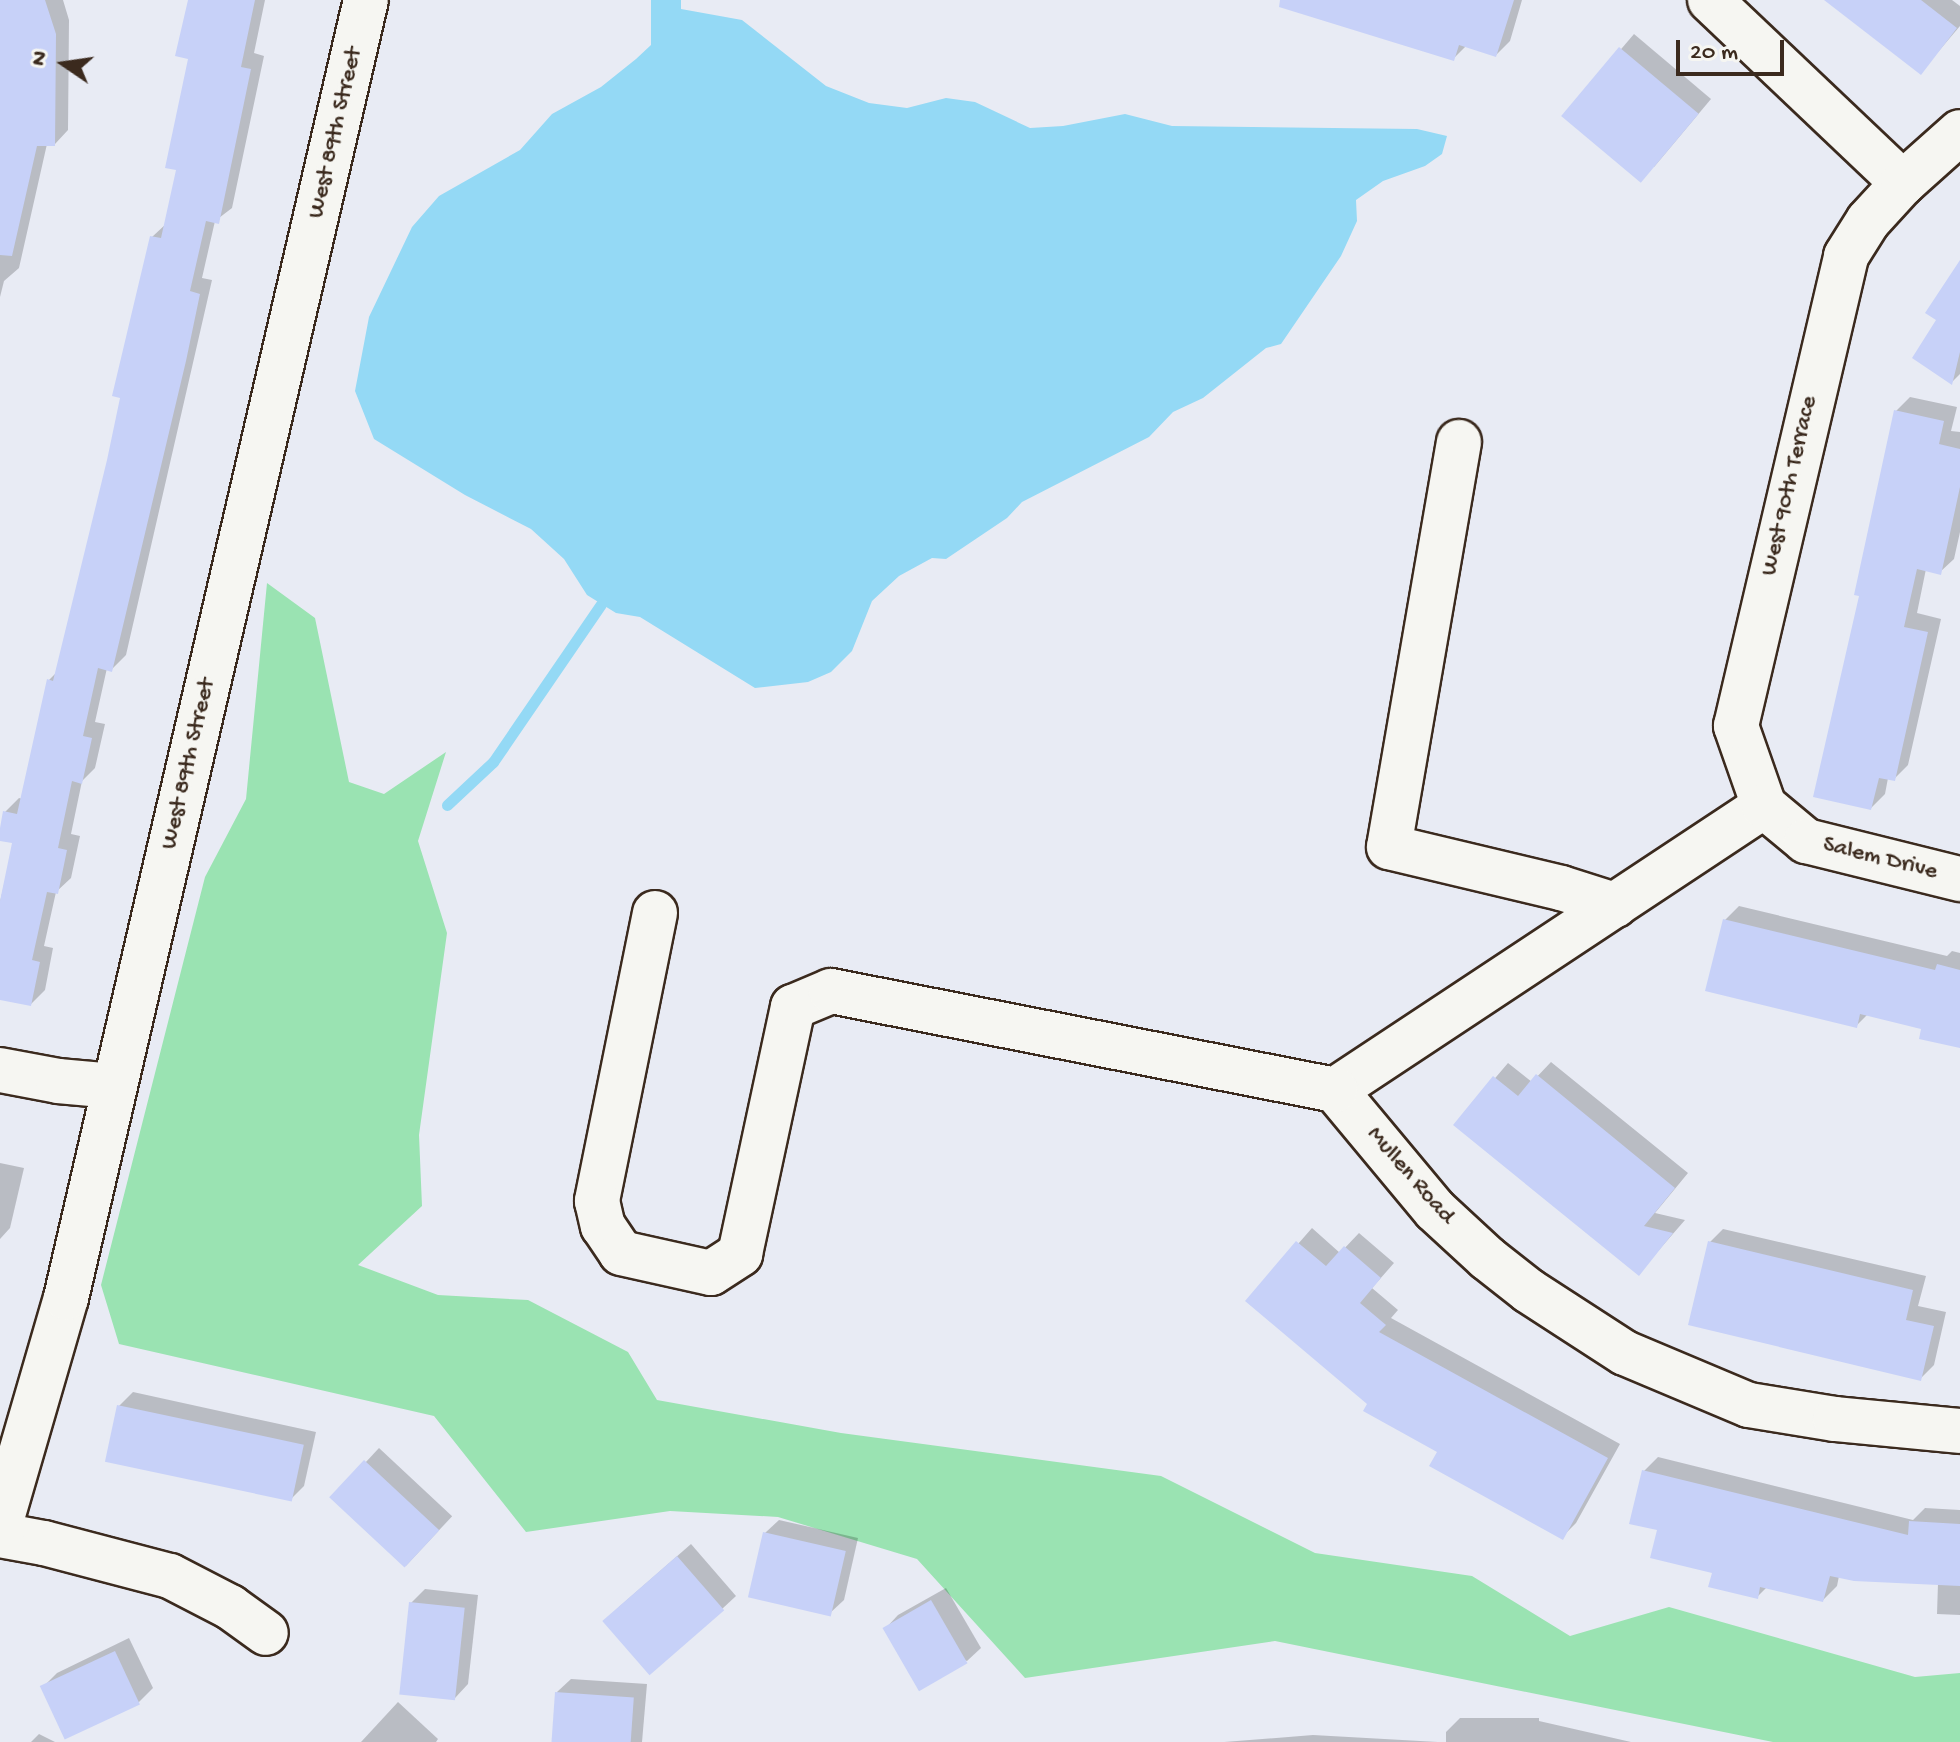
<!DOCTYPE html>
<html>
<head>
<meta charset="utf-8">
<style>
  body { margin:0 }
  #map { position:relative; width:1960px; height:1742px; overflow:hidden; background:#e8ebf4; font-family:"Gochi Hand",sans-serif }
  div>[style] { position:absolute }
  .green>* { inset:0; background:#9ae3b2 }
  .water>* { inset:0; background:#94d9f5 }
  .shadow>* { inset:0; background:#0003; transform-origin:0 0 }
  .stream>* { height:11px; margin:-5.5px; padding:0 5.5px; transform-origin:5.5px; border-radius:5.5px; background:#94d9f5 }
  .building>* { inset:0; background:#c7d1f8; transform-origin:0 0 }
  .roads { filter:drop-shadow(2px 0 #3b2a1e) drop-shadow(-2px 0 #3b2a1e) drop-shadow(0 2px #3b2a1e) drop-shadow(0 -2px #3b2a1e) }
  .minor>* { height:44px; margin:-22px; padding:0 22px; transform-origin:22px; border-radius:22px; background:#f6f6f2 }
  span { translate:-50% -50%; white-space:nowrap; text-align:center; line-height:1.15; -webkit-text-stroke:6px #f6f6f2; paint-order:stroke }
  .street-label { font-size:24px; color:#3b2a1e }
  .north { position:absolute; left:24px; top:24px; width:80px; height:80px; -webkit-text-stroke:6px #f6f6f2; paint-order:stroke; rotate:283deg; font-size:22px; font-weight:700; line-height:32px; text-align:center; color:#3b2a1e }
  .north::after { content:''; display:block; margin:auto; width:28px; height:36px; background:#3b2a1e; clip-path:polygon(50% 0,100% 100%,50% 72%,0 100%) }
  .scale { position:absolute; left:1676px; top:40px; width:108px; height:36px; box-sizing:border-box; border:4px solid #3b2a1e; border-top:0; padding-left:10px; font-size:24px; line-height:28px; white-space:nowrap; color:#3b2a1e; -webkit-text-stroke:6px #f6f6f2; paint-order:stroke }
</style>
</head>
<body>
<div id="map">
  <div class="green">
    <i style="clip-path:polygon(267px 583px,315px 618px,349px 782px,384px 794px,446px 752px,418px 841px,447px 933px,419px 1135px,422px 1206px,358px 1265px,438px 1295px,528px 1300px,628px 1352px,657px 1400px,841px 1433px,1161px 1476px,1315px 1553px,1472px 1576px,1570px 1636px,1669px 1607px,1915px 1677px,1960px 1673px,1960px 1742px,1773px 1742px,1275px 1641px,1025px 1678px,917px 1559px,778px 1517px,670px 1511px,526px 1532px,434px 1416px,119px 1344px,101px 1285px,205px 877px,246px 799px)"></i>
  </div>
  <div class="water">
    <i style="clip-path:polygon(651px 0,681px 0,681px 9px,742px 20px,826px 86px,869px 103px,907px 108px,946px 98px,975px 102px,1030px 128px,1063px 126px,1125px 114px,1172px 126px,1417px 129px,1447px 136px,1442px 154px,1425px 166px,1383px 181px,1356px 200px,1357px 221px,1341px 256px,1281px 344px,1266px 348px,1203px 398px,1173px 412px,1149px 437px,1022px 502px,1007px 518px,946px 559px,932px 558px,899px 576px,872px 601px,852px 651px,831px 672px,808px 682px,755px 688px,640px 617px,616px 613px,587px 595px,564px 559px,531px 529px,465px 495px,374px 439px,355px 391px,369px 317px,412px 227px,439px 196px,520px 150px,552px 114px,601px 87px,636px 59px,651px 45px)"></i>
  </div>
  <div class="shadow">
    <i style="clip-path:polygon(0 0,63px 0,69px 20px,68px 130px,55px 144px,47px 144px,19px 268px,4px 281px,0 297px)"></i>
    <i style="clip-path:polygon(208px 0,265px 0,254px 53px,264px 56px,232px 208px,215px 221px,202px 278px,212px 280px,126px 655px,112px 669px,107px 668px,95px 722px,105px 724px,95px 768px,82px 781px,71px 834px,80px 836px,71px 878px,56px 892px,44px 946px,53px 948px,45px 990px,31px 1004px,0 997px,0 902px,14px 842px,0 838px,5px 812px,19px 798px,23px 799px,49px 680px,57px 672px,109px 460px,152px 237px,167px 223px)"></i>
    <i style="clip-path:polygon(1301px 0,1522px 0,1510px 41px,1496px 55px,1466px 46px,1453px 59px)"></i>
    <i style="clip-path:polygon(1828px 0,1952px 0,1960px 6px,1960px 26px,1921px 72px)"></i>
    <i style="clip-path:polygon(1634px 34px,1711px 99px,1654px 167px,1564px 116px)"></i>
    <i style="clip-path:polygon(1960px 264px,1960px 374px,1952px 382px,1939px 319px)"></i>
    <i style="clip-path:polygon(1910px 397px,1957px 407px,1951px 431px,1960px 432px,1960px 532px,1954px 559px,1940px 572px,1926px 569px,1917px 613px,1941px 619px,1908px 765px,1894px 779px,1888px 778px,1885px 794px,1871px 808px,1861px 595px,1896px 411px)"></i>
    <i style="clip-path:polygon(1739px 906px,1947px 956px,1952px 951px,1960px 953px,1960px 1046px,1924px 1027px,1868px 1014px,1857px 1025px,1725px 920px)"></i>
    <i style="clip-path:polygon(1551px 1062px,1688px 1173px,1655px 1213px,1685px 1220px,1639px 1273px,1456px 1124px,1508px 1063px,1532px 1082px)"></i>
    <i style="clip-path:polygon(0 1163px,24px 1168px,10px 1228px,0 1239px)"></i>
    <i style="clip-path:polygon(1312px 1228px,1340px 1253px,1359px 1233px,1394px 1263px,1372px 1288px,1398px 1310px,1391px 1318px,1620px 1444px,1576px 1523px,1562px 1537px,1369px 1403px,1248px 1301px)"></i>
    <i style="clip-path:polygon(1723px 1229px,1926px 1276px,1918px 1306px,1946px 1312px,1934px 1365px,1920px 1379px,1710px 1242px)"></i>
    <i style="clip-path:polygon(133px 1392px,316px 1432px,304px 1486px,290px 1500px,119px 1406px)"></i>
    <i style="left:379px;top:1448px;width:100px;height:68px;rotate:43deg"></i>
    <i style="clip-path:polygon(1658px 1457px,1913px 1520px,1925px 1508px,1960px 1510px,1960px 1615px,1937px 1614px,1938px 1583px,1839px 1576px,1837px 1586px,1823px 1600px,1768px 1586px,1757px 1597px,1714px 1572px,1659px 1528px,1644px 1471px)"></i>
    <i style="clip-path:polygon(779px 1520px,858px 1538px,844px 1600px,830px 1613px,765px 1533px)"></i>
    <i style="clip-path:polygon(691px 1544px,736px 1596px,722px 1609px,619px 1607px)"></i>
    <i style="clip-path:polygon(946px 1588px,981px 1648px,967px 1661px,885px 1629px,898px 1615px)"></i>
    <i style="clip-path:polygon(425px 1589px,478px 1595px,468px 1684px,455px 1698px,411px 1603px)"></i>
    <i style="clip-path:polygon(129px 1638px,153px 1688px,139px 1702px,43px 1687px,57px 1673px)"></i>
    <i style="clip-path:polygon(571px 1679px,647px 1684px,642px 1742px,554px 1742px,557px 1692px)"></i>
    <i style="clip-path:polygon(398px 1702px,438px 1739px,436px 1742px,361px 1742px)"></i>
    <i style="clip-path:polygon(1460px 1718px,1539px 1718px,1539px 1721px,1631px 1742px,1446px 1742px,1446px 1732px)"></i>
    <i style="clip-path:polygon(39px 1734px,55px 1742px,31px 1742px)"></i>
    <i style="clip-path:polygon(1313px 1735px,1438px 1742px,1224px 1742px)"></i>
  </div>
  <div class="stream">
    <i style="left:447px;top:805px;width:63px;rotate:-43.1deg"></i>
    <i style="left:493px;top:762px;width:191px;rotate:-55.6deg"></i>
  </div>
  <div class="building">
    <i style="clip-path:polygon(0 0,45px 0,56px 34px,55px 146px,37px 146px,12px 256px,0 255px)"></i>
    <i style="clip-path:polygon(188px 0,255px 0,241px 67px,251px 69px,219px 224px,206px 221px,190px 291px,200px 294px,186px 361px,112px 672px,98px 668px,83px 736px,92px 738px,82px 784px,72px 781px,58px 848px,67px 850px,58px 894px,47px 892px,32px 960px,40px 962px,31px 1006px,0 1000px,0 901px,12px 843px,0 841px,0 828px,3px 811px,17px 814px,47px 679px,53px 681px,107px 460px,120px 398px,112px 396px,150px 236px,161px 238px,176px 170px,165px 168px,188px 59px,175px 56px)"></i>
    <i style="clip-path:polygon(1280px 0,1514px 0,1496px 57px,1459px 45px,1454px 61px,1279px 7px)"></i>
    <i style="clip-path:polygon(1824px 0,1921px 0,1957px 28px,1921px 75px)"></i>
    <i style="left:1619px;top:47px;width:104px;height:90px;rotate:40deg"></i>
    <i style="clip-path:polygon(1960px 260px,1960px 352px,1952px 385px,1912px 358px,1936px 320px,1925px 313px)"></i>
    <i style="clip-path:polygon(1894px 410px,1944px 421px,1939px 444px,1960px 449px,1960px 487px,1941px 575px,1917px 569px,1904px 627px,1928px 632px,1895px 781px,1879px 778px,1871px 810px,1813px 797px,1859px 596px,1854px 595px)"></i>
    <i style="clip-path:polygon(1723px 919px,1935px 970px,1937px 964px,1960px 970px,1960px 1048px,1919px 1039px,1921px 1029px,1860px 1014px,1857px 1028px,1705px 991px)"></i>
    <i style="clip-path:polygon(1536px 1074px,1675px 1188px,1644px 1226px,1673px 1233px,1639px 1276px,1453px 1125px,1493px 1076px,1518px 1096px)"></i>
    <i style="clip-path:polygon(1296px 1241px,1326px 1266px,1344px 1246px,1381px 1278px,1360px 1303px,1386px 1325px,1379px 1332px,1608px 1458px,1563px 1540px,1429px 1466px,1437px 1452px,1363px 1411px,1367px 1404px,1245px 1301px)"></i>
    <i style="clip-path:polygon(1708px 1241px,1913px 1290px,1906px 1320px,1934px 1326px,1921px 1381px,1688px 1325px)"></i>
    <i style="left:117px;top:1405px;width:191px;height:58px;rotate:12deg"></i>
    <i style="left:364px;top:1460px;width:103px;height:51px;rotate:43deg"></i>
    <i style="clip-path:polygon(1642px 1470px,1908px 1535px,1909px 1521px,1960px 1524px,1960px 1586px,1854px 1581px,1830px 1576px,1823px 1602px,1760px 1587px,1758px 1599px,1708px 1587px,1712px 1573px,1650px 1558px,1657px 1530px,1629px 1524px)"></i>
    <i style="left:763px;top:1532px;width:85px;height:67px;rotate:13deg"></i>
    <i style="left:677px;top:1556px;width:72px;height:99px;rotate:49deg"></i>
    <i style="left:931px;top:1600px;width:73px;height:56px;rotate:60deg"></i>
    <i style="left:409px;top:1602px;width:56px;height:93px;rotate:6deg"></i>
    <i style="left:115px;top:1651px;width:59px;height:83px;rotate:65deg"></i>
    <i style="left:555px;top:1692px;width:79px;height:50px;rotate:4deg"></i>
  </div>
  <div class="roads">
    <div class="minor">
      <i style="left:1710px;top:0;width:266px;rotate:43.5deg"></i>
      <i style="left:1459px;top:442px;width:411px;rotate:99.8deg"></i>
      <i style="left:1389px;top:847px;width:177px;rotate:13.4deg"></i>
      <i style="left:1561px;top:888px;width:57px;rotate:17.5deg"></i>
      <i style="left:1764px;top:806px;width:514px;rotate:146.5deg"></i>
      <i style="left:1335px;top:1090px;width:156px;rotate:50.2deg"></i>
      <i style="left:1435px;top:1210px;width:71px;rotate:42.7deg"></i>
      <i style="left:1487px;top:1258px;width:53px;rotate:38.2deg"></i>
      <i style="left:1529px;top:1291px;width:114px;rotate:32.9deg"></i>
      <i style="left:1625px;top:1353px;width:134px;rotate:22.8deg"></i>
      <i style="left:1749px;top:1405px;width:87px;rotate:9.2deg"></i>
      <i style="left:1835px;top:1419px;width:126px;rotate:5.5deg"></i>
      <i style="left:1764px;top:806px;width:85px;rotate:-109.3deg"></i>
      <i style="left:1736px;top:726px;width:483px;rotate:-76.8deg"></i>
      <i style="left:1846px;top:256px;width:41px;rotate:-57.8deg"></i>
      <i style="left:1868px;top:221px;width:52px;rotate:-47.4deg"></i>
      <i style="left:1903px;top:183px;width:76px;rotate:-41.8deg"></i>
      <i style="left:1764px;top:806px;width:55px;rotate:39.8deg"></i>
      <i style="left:1806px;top:841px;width:159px;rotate:13.9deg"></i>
      <i style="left:655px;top:913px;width:294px;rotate:101.4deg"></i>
      <i style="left:597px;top:1201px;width:26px;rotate:77deg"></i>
      <i style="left:603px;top:1226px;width:32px;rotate:56deg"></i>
      <i style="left:621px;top:1253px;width:92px;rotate:12.5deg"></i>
      <i style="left:711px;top:1273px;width:35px;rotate:-33deg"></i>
      <i style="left:740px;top:1254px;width:253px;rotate:-77.9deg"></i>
      <i style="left:793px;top:1007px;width:41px;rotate:-22.8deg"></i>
      <i style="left:831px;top:991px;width:514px;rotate:11.11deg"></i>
      <i style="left:0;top:1070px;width:59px;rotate:10.7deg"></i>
      <i style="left:58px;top:1081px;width:56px;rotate:5.1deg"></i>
      <i style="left:0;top:1525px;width:236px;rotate:-73.8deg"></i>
      <i style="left:66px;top:1298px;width:1332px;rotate:-76.99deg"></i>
      <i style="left:0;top:1535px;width:45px;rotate:10.3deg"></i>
      <i style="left:44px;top:1543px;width:130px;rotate:14.7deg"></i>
      <i style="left:170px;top:1576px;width:68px;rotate:27.3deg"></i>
      <i style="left:230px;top:1607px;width:44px;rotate:35.8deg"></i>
    </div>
  </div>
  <div class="street-label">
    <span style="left:336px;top:133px;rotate:-77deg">West 89th Street</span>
    <span style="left:1790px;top:486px;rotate:-77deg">West 90th Terrace</span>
    <span style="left:189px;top:764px;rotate:-77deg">West 89th Street</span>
    <span style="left:1880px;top:859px;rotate:14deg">Salem Drive</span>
    <span style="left:1410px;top:1176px;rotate:49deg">Mullen Road</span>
  </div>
  <div class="north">N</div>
  <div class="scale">20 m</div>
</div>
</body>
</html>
